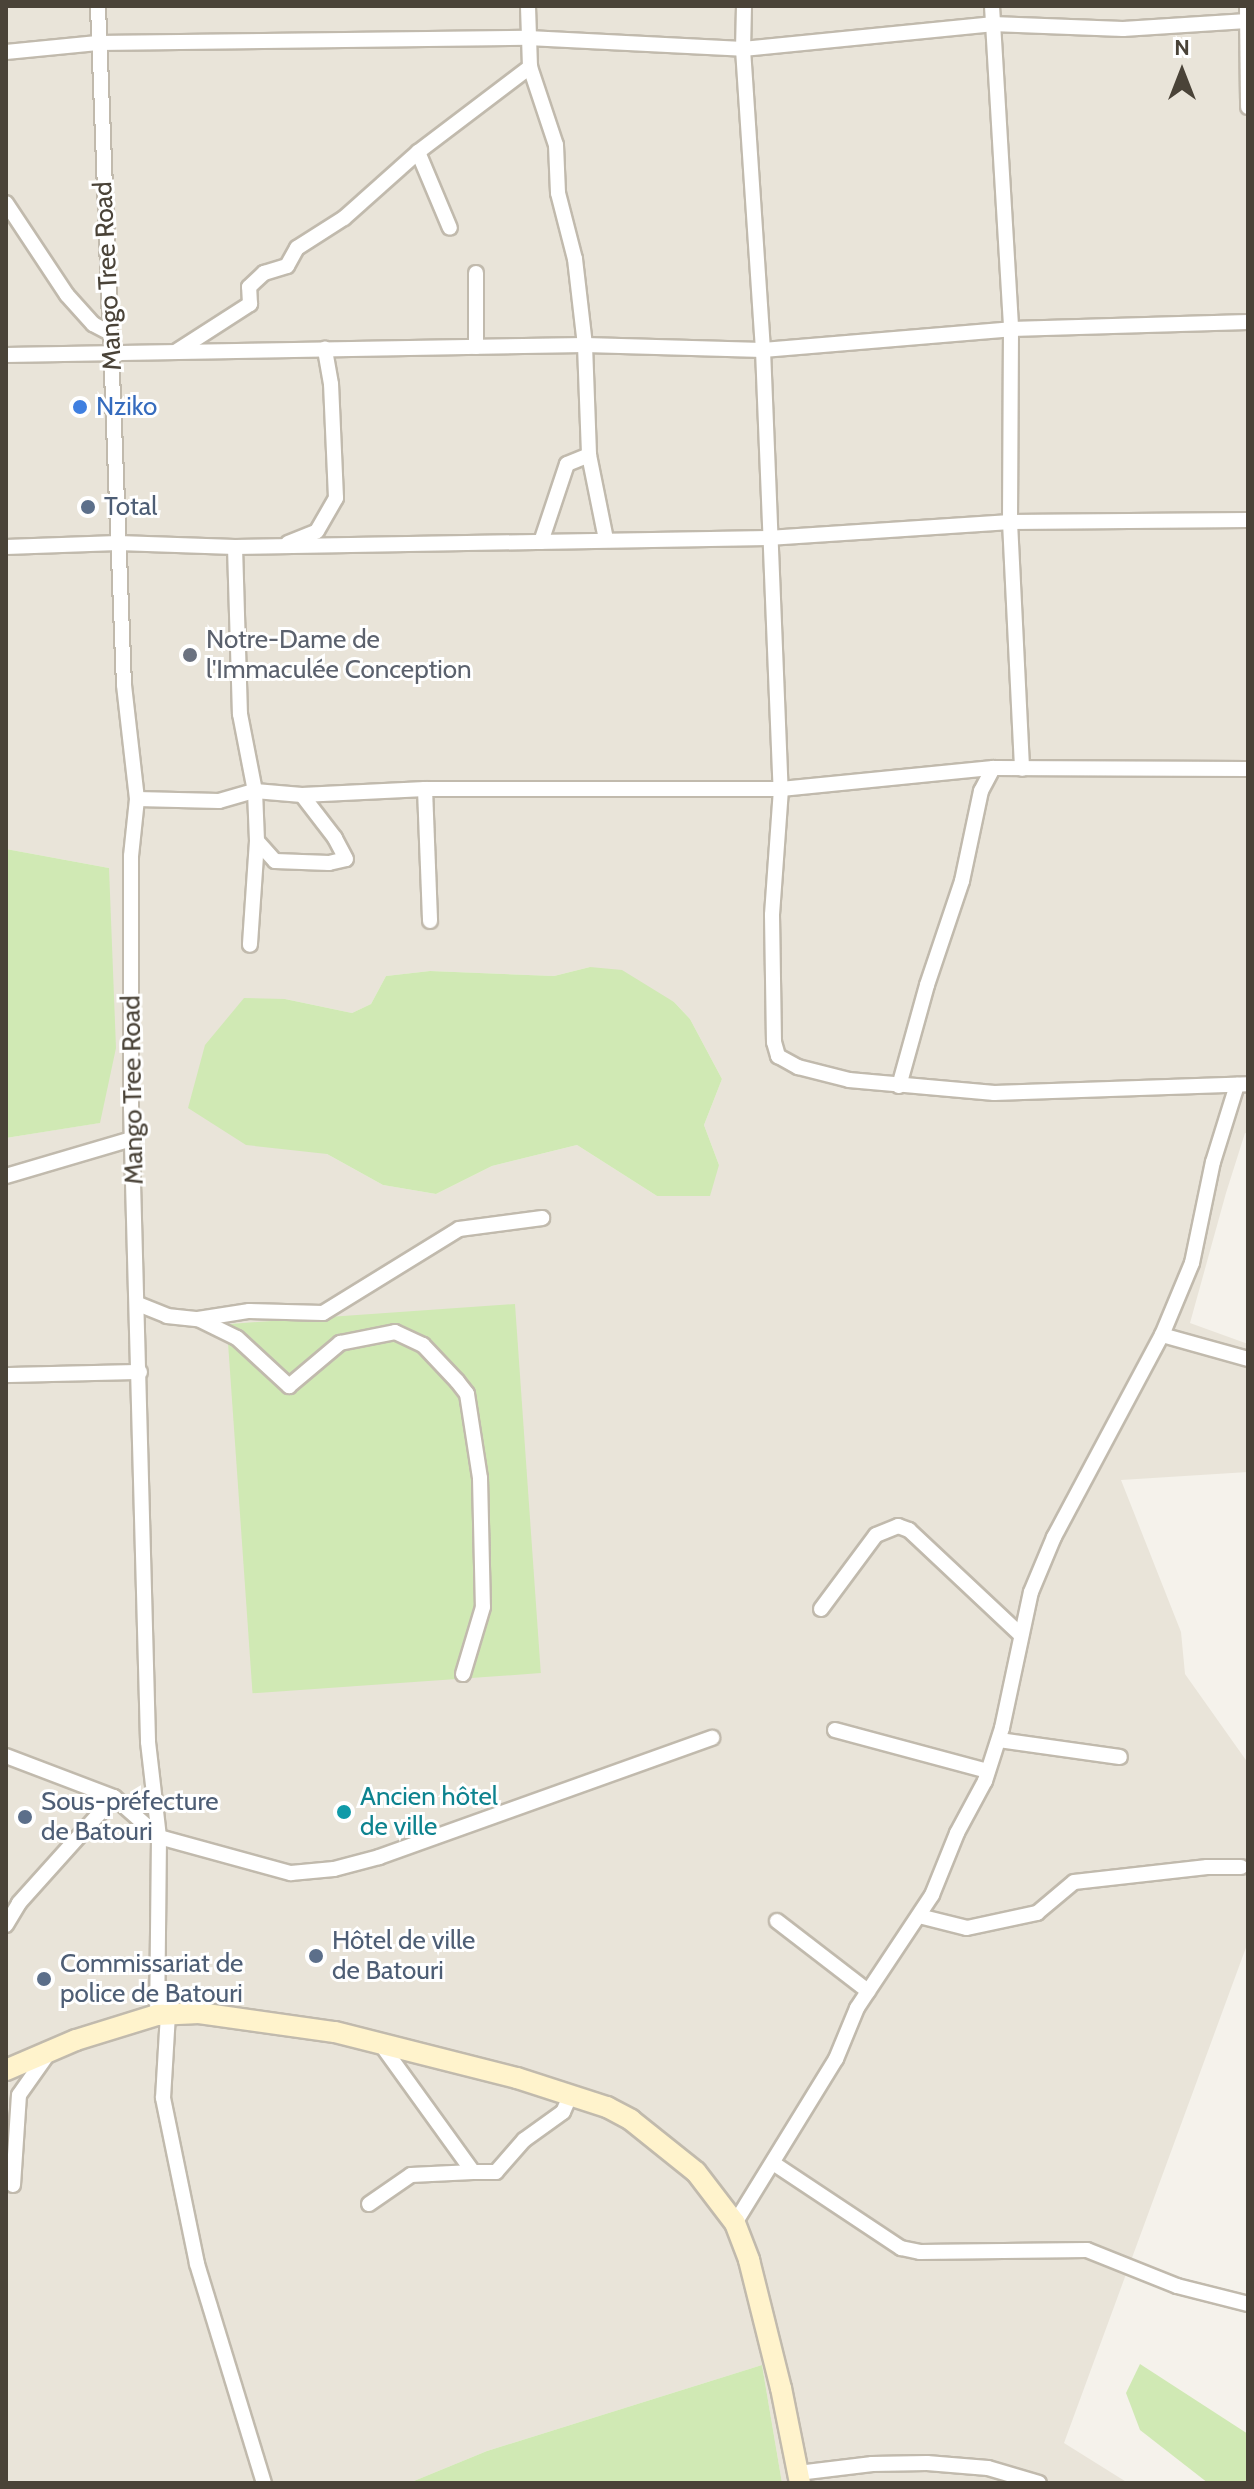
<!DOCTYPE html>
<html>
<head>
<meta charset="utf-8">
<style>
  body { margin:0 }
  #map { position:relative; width:1254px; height:2489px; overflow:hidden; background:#f5f2eb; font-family:Cabin,sans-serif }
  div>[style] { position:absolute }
  .residential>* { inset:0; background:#e9e4d9 }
  .green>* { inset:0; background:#d0e9b4; transform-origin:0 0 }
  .roads { filter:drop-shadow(2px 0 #c1baad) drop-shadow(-2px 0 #c1baad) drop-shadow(0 2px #c1baad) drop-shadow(0 -2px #c1baad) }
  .minor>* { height:14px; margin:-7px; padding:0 7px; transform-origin:7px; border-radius:7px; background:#fff }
  .secondary>* { height:20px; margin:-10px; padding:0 10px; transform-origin:10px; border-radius:10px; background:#fff3cc }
  .dots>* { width:22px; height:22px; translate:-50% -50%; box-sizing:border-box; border:4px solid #fff; border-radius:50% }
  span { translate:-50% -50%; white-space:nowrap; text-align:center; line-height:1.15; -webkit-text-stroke:6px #fff; paint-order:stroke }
  .street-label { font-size:26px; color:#4a4338 }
  .shop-label { font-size:26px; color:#366cbe }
  .left { translate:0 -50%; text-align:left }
  .service-label { font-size:26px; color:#4e5e75 }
  .worship-label { font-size:26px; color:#5b616d }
  .culture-label { font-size:26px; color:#0d838f }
  .frame { position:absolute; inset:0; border:8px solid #4a4338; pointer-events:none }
  .north { position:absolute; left:1142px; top:32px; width:80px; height:80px; -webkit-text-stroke:6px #fff; paint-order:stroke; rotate:0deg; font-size:22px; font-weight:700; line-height:32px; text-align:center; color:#4a4338 }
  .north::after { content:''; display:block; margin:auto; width:28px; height:36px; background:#4a4338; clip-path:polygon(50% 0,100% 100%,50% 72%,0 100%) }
</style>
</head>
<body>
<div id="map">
  <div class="residential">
    <i style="clip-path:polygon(evenodd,6px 6px,1248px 6px,1248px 1134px,1245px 1133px,1226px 1193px,1190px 1323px,1248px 1344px,1248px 1472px,1121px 1480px,1181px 1632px,1185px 1674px,1248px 1763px,1248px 1942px,1064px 2443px,1128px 2483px,782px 2483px,762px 2365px,487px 2451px,409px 2483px,6px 2483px,6px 1138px,99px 1123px,109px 868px,6px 849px,6px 6px,590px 967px,674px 1002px,690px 1019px,722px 1079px,704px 1125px,719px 1165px,657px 1196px,577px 1145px,492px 1166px,436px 1194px,383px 1185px,327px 1154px,285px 999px,352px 1013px,371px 1004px,386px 976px,430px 971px,554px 976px,590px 967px)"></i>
  </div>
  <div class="green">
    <i style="clip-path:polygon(6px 849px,109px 868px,116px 1048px,100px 1123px,6px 1138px)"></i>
    <i style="clip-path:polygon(590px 967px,622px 970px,674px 1002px,690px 1019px,722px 1079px,704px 1125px,719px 1165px,710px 1196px,657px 1196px,577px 1145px,492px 1166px,436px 1194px,383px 1185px,327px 1154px,246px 1145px,188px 1108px,205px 1045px,244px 998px,285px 999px,352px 1013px,371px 1004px,386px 976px,430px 971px,554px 976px)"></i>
    <i style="left:515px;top:1304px;width:370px;height:289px;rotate:86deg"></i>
    <i style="clip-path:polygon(1140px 2364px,1248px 2434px,1248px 2483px,1208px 2483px,1140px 2430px,1126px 2393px)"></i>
    <i style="clip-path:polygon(762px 2365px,782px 2483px,409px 2483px,487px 2451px)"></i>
  </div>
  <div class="roads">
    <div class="minor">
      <i style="left:98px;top:6px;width:679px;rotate:87.81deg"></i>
      <i style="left:124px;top:685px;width:115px;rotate:83.5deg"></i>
      <i style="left:137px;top:799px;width:57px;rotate:96deg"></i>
      <i style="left:131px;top:856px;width:252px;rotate:90deg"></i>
      <i style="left:131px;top:1108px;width:634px;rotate:88.46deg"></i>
      <i style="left:148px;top:1742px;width:96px;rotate:83.4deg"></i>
      <i style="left:159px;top:1837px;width:178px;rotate:90.6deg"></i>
      <i style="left:744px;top:6px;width:43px;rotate:91.3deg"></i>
      <i style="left:743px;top:49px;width:302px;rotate:86.2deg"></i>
      <i style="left:763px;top:350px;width:439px;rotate:87.7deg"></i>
      <i style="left:781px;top:789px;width:126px;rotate:94.1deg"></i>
      <i style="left:772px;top:915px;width:127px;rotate:89.1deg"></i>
      <i style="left:774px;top:1042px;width:15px;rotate:74deg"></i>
      <i style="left:778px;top:1056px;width:23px;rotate:29deg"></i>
      <i style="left:798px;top:1067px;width:53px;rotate:14.3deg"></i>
      <i style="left:849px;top:1080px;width:146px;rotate:5.1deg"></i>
      <i style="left:994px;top:1093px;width:254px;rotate:-2deg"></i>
      <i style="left:992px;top:6px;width:324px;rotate:86.6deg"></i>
      <i style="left:1011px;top:329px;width:193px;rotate:90.3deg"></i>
      <i style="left:1010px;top:522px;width:247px;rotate:87.2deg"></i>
      <i style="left:1247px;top:6px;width:101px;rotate:89.4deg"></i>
      <i style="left:6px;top:52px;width:92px;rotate:-5.6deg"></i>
      <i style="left:98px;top:43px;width:430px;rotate:-0.7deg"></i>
      <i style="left:528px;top:38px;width:215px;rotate:2.9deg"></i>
      <i style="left:743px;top:49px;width:250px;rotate:-5.7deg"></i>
      <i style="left:992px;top:24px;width:131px;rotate:2.2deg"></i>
      <i style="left:1123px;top:29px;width:125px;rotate:-3.7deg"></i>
      <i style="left:530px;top:67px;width:82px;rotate:71.6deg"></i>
      <i style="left:556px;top:145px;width:48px;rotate:87.6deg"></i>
      <i style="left:558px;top:193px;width:68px;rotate:75.6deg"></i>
      <i style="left:575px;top:259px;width:87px;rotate:83.4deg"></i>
      <i style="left:585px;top:345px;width:110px;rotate:87.9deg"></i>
      <i style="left:589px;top:455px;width:86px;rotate:78.6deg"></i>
      <i style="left:418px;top:152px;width:82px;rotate:67.2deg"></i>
      <i style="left:6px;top:203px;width:110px;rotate:56.5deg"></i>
      <i style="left:67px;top:295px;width:39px;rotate:48deg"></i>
      <i style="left:93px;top:324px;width:19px;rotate:28deg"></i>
      <i style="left:476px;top:347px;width:74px;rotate:-90deg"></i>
      <i style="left:177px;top:351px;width:87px;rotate:-32.8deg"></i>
      <i style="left:250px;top:304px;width:17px;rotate:-93deg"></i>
      <i style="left:249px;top:287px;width:21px;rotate:-43deg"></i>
      <i style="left:264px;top:273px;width:24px;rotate:-17deg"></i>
      <i style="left:287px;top:266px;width:21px;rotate:-61deg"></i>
      <i style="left:297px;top:248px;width:56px;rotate:-32.6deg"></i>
      <i style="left:344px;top:218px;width:99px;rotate:-41.7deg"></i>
      <i style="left:418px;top:152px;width:141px;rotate:-37.2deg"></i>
      <i style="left:530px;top:67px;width:61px;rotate:-91.9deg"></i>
      <i style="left:6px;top:355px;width:579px;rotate:-0.99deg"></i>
      <i style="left:585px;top:345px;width:178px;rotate:1.6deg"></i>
      <i style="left:763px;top:350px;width:249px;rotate:-4.8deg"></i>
      <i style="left:1011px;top:329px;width:237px;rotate:-1.7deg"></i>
      <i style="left:541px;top:542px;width:82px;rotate:-71.6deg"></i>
      <i style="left:567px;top:464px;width:24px;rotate:-22deg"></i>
      <i style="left:288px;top:543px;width:31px;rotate:-22deg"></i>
      <i style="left:317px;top:531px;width:38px;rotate:-60deg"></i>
      <i style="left:336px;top:498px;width:114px;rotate:-92.5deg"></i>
      <i style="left:331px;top:384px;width:36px;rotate:-100deg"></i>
      <i style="left:6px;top:547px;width:112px;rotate:-2deg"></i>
      <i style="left:118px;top:543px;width:117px;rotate:2deg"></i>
      <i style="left:235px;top:547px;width:533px;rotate:-0.97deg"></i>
      <i style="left:768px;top:538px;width:243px;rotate:-3.8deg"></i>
      <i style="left:1010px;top:522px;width:238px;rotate:-0.5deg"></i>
      <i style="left:235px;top:547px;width:167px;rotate:88.3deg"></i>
      <i style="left:240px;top:714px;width:78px;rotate:79deg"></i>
      <i style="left:255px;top:791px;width:50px;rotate:87.7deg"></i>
      <i style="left:257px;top:841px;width:104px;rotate:93.9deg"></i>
      <i style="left:425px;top:789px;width:132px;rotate:87.8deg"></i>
      <i style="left:137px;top:799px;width:82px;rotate:1.4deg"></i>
      <i style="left:219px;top:801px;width:37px;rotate:-16deg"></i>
      <i style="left:255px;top:791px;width:47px;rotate:4.9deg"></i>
      <i style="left:302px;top:795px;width:123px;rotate:-2.8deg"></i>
      <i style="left:425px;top:789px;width:356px"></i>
      <i style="left:781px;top:789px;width:213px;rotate:-5.7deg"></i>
      <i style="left:993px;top:768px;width:255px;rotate:0.2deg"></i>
      <i style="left:257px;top:841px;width:27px;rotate:48deg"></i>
      <i style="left:275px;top:861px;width:54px;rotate:2.1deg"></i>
      <i style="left:329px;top:863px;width:17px;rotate:-13deg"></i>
      <i style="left:346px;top:859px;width:24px;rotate:-118deg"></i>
      <i style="left:335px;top:838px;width:54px;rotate:-127.5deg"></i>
      <i style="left:899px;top:1086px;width:105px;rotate:-74.5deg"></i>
      <i style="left:927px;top:985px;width:110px;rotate:-71.4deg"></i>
      <i style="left:962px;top:881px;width:92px;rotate:-78.1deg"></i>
      <i style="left:981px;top:791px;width:26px;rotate:-62deg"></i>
      <i style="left:6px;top:1176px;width:131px;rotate:-16.4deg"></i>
      <i style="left:138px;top:1304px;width:31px;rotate:22deg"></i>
      <i style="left:167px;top:1316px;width:31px;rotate:6deg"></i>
      <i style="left:198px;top:1319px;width:52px;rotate:-8.9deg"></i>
      <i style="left:249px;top:1311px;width:74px;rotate:1.5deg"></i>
      <i style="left:323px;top:1313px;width:160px;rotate:-31.7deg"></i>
      <i style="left:459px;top:1229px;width:84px;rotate:-7.5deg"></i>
      <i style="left:198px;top:1319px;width:43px;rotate:26deg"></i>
      <i style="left:237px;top:1338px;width:71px;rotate:42.7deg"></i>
      <i style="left:289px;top:1386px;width:67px;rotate:-40.1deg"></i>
      <i style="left:340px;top:1343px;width:56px;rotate:-11.3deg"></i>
      <i style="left:395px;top:1332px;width:31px;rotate:25deg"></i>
      <i style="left:423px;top:1345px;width:50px;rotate:46.6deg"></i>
      <i style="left:457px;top:1381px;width:16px;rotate:52deg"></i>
      <i style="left:467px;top:1394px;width:85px;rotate:81.2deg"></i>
      <i style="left:480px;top:1478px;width:129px;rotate:88.7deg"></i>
      <i style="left:483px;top:1607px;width:70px;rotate:106.6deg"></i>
      <i style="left:1162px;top:1335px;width:89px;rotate:15.6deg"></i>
      <i style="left:6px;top:1375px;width:134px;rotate:-1.3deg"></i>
      <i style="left:821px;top:1609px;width:92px;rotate:-53.4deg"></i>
      <i style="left:876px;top:1535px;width:24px;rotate:-22deg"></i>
      <i style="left:898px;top:1526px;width:12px;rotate:20deg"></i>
      <i style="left:909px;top:1530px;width:154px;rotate:43.2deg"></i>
      <i style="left:835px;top:1730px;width:158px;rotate:15deg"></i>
      <i style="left:999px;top:1740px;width:122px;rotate:8deg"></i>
      <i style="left:6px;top:1756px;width:116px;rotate:20.8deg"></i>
      <i style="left:114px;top:1797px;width:60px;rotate:41.6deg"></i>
      <i style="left:159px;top:1837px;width:137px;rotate:15.3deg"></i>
      <i style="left:291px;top:1873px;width:43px;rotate:-5.3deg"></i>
      <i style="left:334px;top:1869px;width:47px;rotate:-14.9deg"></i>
      <i style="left:379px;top:1857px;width:354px;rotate:-19.7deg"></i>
      <i style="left:919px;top:1916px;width:49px;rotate:14deg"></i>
      <i style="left:967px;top:1928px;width:72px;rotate:-12.1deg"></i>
      <i style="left:1037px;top:1913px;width:48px;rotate:-40deg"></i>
      <i style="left:1074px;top:1882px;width:134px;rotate:-6.4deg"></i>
      <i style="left:1207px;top:1867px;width:34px"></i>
      <i style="left:777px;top:1921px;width:115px;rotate:37.6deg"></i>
      <i style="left:6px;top:1925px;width:26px;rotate:-59deg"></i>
      <i style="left:19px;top:1903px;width:142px;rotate:-48.1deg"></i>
      <i style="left:168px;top:2014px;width:84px;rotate:93.4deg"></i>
      <i style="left:163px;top:2098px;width:169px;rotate:78.4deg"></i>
      <i style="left:197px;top:2264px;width:229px;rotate:73deg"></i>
      <i style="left:380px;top:2043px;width:159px;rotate:54.2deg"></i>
      <i style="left:473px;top:2172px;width:23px"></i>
      <i style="left:496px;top:2172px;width:43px;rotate:-48.8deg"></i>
      <i style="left:524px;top:2140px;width:48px;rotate:-35.7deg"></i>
      <i style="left:563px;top:2112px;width:20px;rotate:-66deg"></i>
      <i style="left:773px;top:2163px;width:154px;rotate:33.6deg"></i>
      <i style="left:901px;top:2248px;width:19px;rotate:12deg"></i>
      <i style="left:920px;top:2252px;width:167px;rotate:-0.7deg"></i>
      <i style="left:1087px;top:2250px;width:97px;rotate:21.8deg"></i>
      <i style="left:1177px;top:2286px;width:73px;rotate:14.2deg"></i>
      <i style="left:13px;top:2185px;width:90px;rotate:-86.2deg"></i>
      <i style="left:19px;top:2095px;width:54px;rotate:-54.8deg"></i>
      <i style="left:369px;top:2204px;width:51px;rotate:-34.6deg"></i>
      <i style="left:411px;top:2175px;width:62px;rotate:-2.8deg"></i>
      <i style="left:735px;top:2223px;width:193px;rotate:-58.4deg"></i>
      <i style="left:836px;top:2059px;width:55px;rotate:-67.6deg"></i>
      <i style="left:857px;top:2008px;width:136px;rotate:-56.4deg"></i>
      <i style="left:932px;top:1895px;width:67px;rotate:-68deg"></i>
      <i style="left:957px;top:1833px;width:59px;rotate:-61.7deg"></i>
      <i style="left:985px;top:1781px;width:56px;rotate:-72.2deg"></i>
      <i style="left:1002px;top:1728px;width:139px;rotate:-78deg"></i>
      <i style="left:1031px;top:1592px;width:60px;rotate:-67.3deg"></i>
      <i style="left:1054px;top:1537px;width:229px;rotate:-61.9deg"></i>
      <i style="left:1162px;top:1335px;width:78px;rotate:-67.4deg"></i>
      <i style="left:1192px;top:1263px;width:103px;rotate:-78.3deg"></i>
      <i style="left:1213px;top:1162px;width:81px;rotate:-72.7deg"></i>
      <i style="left:798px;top:2473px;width:75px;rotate:-6.9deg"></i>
      <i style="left:872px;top:2464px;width:55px;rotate:-1deg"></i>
      <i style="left:927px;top:2463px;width:61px;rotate:4.7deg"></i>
      <i style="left:988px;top:2468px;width:53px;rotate:16.4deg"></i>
    </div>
    <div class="secondary">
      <i style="left:6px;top:2070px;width:76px;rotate:-23.2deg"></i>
      <i style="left:76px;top:2040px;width:85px;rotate:-17.2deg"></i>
      <i style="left:157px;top:2015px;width:42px;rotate:-2.7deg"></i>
      <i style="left:199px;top:2013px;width:137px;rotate:8deg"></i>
      <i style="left:335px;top:2032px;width:188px;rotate:14.2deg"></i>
      <i style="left:517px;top:2078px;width:95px;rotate:17.9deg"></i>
      <i style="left:607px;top:2107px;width:27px;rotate:28deg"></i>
      <i style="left:631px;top:2120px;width:83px;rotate:38.7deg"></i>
      <i style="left:696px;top:2172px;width:64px;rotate:52.6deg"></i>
      <i style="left:735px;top:2223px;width:40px;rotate:69deg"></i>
      <i style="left:749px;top:2260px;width:132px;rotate:76deg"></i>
      <i style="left:781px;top:2388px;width:97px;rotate:78.7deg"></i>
    </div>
  </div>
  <div class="dots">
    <i style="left:80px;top:407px;background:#3f7fe0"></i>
    <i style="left:88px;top:507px;background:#5c6f8a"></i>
    <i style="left:190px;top:655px;background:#6b7280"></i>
    <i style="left:344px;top:1812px;background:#0f9aa8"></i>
    <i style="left:25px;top:1817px;background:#5c6f8a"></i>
    <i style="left:316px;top:1956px;background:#5c6f8a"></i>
    <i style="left:44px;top:1979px;background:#5c6f8a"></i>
  </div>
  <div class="street-label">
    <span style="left:108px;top:276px;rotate:-93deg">Mango Tree Road</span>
    <span style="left:133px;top:1090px;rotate:-91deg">Mango Tree Road</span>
  </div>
  <div class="shop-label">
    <span class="left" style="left:96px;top:407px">Nziko</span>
  </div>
  <div class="service-label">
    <span class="left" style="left:104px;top:507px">Total</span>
    <span class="left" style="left:41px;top:1817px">Sous-préfecture<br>de Batouri</span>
    <span class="left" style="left:332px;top:1956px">Hôtel de ville<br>de Batouri</span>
    <span class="left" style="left:60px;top:1979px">Commissariat de<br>police de Batouri</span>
  </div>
  <div class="worship-label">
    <span class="left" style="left:206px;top:655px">Notre-Dame de<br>l'Immaculée Conception</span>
  </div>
  <div class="culture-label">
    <span class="left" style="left:360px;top:1812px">Ancien hôtel<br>de ville</span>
  </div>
  <div class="frame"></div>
  <div class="north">N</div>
</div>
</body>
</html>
